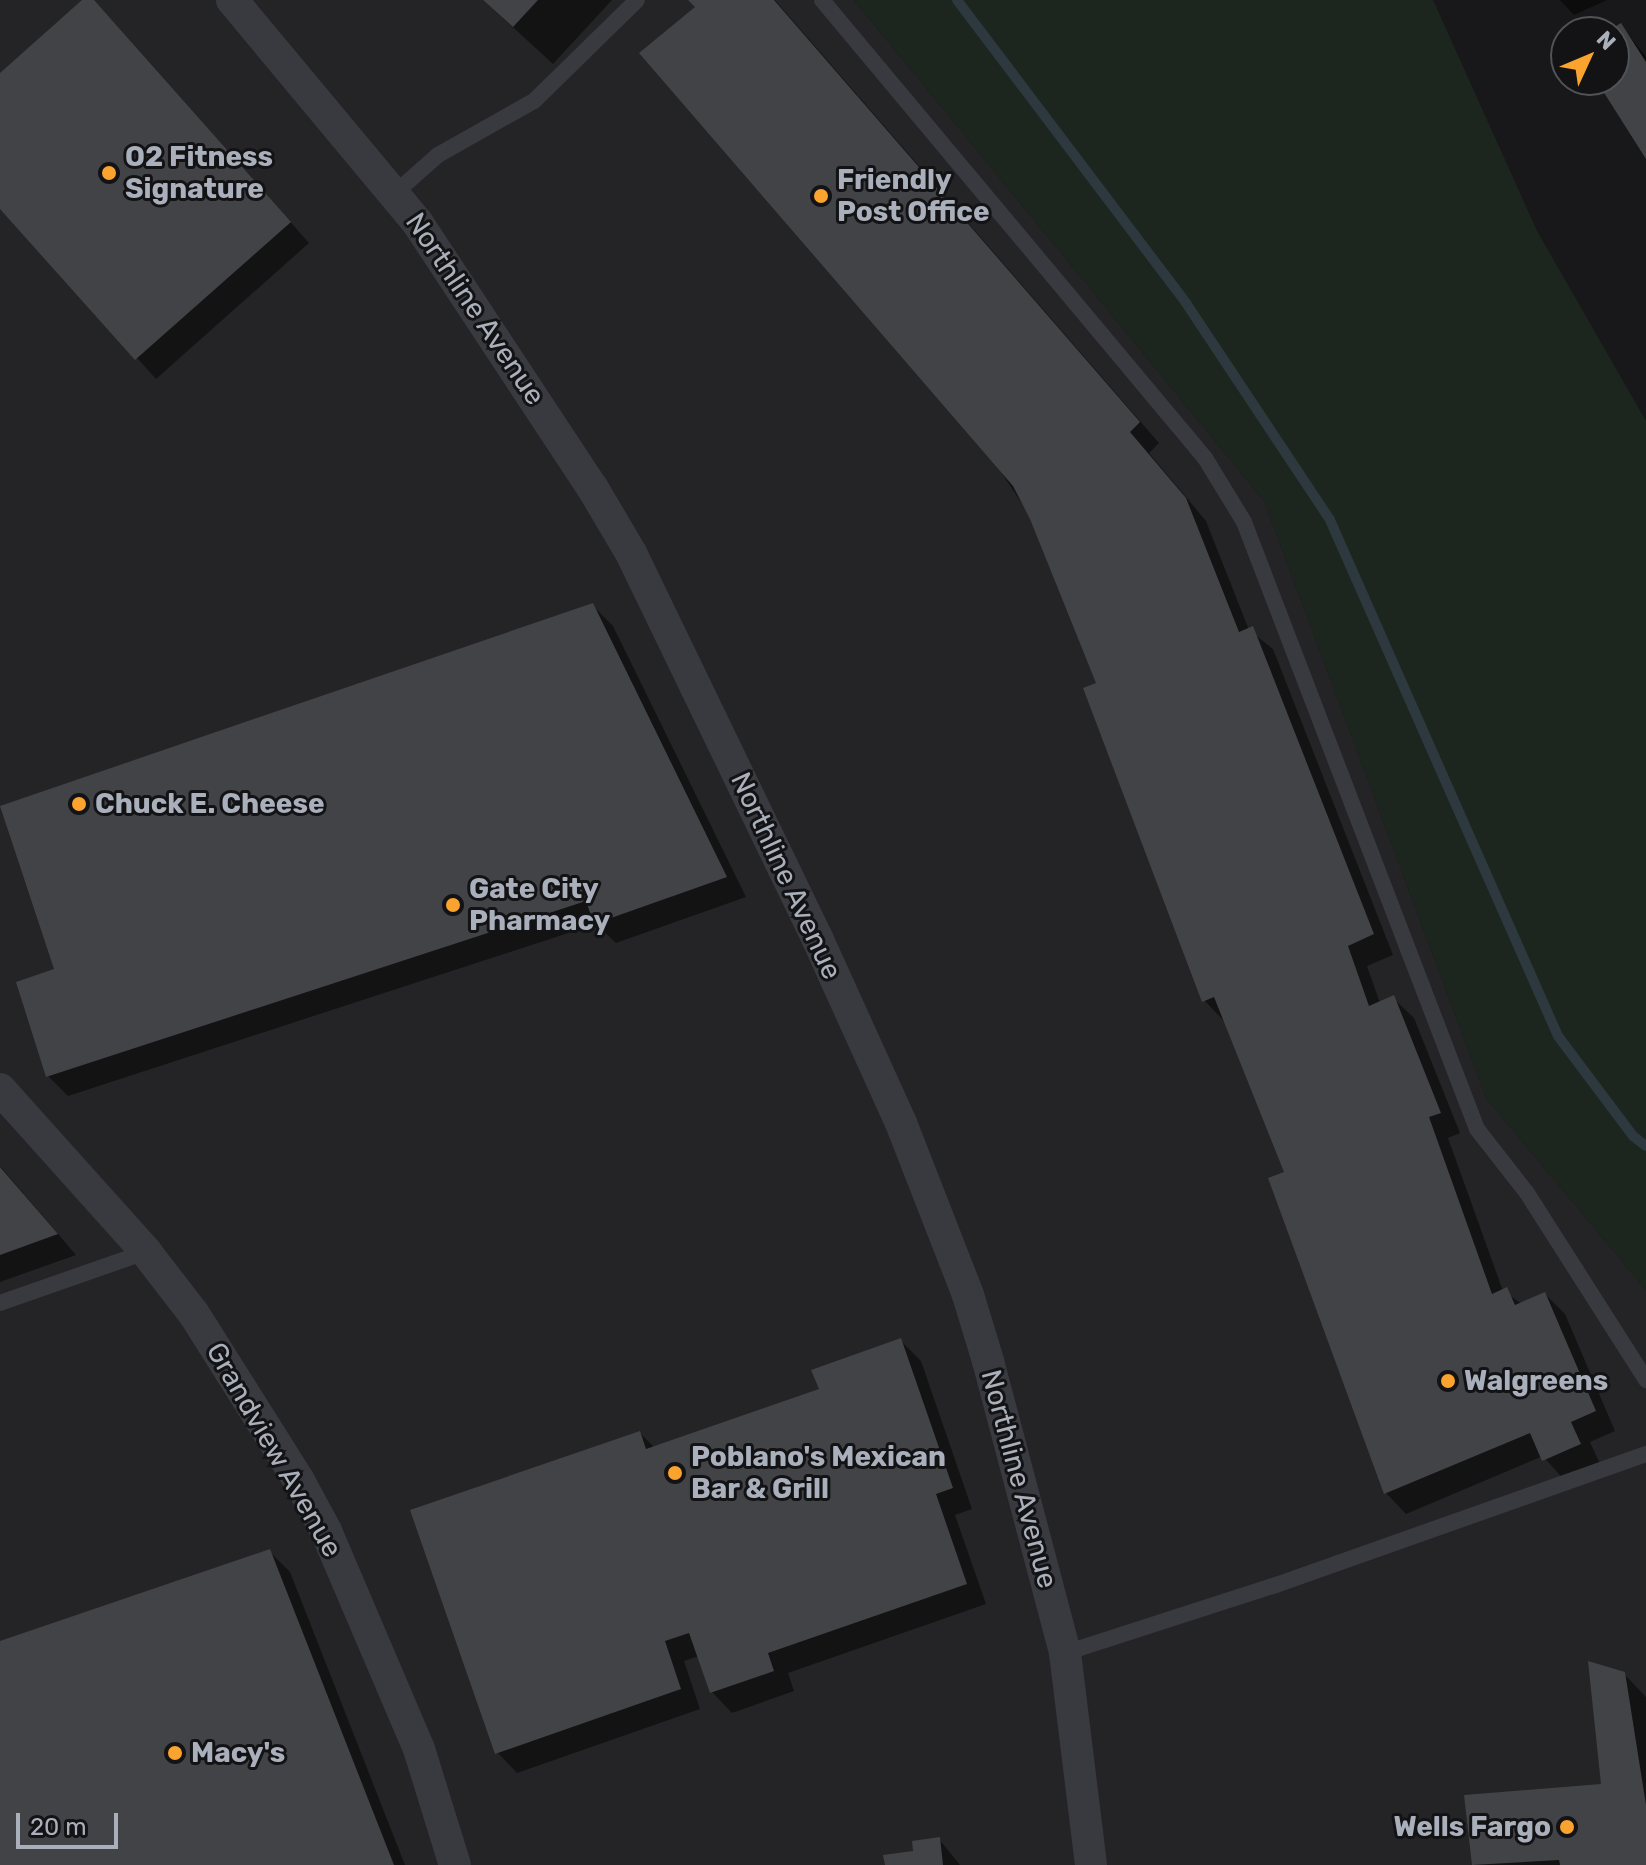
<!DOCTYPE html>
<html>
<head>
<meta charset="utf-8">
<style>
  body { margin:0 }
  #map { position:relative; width:1646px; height:1865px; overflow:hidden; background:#18181a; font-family:Rubik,sans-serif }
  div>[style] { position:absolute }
  .built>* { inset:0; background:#242427 }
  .green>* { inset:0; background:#1d261e }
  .shadow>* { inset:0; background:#0007 }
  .stream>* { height:10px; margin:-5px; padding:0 5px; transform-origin:5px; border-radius:5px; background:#2d393f }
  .building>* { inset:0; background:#424347 }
  .lane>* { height:16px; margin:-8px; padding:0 8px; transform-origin:8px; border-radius:8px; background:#393a3f }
  .street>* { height:32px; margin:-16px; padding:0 16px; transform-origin:16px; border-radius:16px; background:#393a3f }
  .dots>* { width:22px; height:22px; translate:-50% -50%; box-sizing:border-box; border:4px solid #131315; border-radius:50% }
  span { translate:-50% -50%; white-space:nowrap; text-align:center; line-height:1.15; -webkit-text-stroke:6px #131315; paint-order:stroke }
  .poi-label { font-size:28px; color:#aab0bb; font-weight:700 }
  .left { translate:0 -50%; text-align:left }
  .right { translate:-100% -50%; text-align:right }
  .street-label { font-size:28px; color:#aab0bb }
  .north { position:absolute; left:1550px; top:16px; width:80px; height:80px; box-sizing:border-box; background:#131315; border:2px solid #4f5257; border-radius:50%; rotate:46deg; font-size:22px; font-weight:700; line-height:32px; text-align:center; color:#aab0bb }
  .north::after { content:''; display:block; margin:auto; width:28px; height:36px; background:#fba32f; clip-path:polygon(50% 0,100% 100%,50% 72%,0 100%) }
  .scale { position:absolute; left:16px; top:1813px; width:102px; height:36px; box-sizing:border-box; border:4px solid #aab0bb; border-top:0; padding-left:10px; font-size:24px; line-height:28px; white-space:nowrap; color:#aab0bb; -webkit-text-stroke:6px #131315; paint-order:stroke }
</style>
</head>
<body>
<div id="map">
  <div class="built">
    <i style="clip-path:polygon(0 0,854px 0,1264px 501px,1486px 1098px,1646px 1290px,1646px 1865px,0 1865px)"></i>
  </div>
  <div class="green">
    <i style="clip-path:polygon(854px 0,1433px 0,1537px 231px,1646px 421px,1646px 1290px,1486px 1098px,1264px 501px)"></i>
  </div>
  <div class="shadow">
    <i style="clip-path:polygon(85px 0,109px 17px,309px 243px,156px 379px,0 206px,0 75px)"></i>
    <i style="clip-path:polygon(483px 0,612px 0,553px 64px)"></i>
    <i style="clip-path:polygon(691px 0,775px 0,1159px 443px,1149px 453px,1206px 521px,1249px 630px,1273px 649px,1393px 955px,1367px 966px,1380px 1003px,1393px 998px,1414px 1018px,1460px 1133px,1448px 1138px,1503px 1291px,1522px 1304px,1545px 1294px,1565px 1314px,1615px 1431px,1590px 1442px,1600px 1464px,1564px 1480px,1543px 1456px,1406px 1514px,1386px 1493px,1286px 1174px,1224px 1021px,1204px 1000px,1099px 684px,1032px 519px)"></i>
    <i style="clip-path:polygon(1560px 0,1607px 0,1574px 15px)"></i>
    <i style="clip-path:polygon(1621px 25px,1646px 57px,1646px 156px,1598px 80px,1614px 80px,1610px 32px)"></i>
    <i style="clip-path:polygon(592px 605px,613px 626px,746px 897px,616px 943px,596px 924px,68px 1096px,48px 1076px,57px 970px)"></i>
    <i style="clip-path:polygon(0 1166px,76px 1255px,0 1282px)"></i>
    <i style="clip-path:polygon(901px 1341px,921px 1361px,972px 1509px,955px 1515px,986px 1604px,788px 1673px,794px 1691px,732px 1713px,712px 1692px,699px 1656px,684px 1661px,700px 1709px,517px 1773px,497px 1752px,640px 1433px,655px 1448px,821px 1390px)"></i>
    <i style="clip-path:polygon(270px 1552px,290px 1572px,405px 1865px,0 1865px,0 1642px)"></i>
    <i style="clip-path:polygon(1624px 1674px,1646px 1697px,1646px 1865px,1474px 1865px,1466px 1797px,1604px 1786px)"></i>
    <i style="clip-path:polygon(939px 1839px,960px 1865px,887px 1865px,916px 1853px)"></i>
  </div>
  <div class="stream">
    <i style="left:957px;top:0;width:380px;rotate:52.9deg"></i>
    <i style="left:1186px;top:303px;width:260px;rotate:56.4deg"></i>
    <i style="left:1330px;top:520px;width:564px;rotate:66.16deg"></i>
    <i style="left:1558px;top:1036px;width:125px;rotate:53.1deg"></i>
    <i style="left:1633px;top:1136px;width:16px;rotate:38deg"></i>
  </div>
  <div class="building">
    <i style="clip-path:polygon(82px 0,94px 0,291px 222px,135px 360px,0 209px,0 73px)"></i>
    <i style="clip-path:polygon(483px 0,538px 0,513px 27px)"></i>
    <i style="clip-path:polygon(688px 0,774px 0,1140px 422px,1130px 432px,1186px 498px,1239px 632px,1253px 626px,1374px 934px,1348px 946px,1369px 1006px,1394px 995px,1441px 1113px,1429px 1117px,1492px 1294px,1507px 1287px,1515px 1305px,1545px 1292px,1596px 1411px,1571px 1422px,1581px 1444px,1542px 1461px,1530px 1433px,1384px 1494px,1268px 1178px,1284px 1172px,1214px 997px,1202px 1002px,1083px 688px,1096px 683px,1030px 519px,1013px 486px,639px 53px,695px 7px)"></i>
    <i style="clip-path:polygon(1621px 23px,1646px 62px,1646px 159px,1596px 80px,1614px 80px,1614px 32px,1606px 32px)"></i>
    <i style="clip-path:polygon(593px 603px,727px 877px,594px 924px,586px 901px,46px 1077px,16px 982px,54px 969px,0 806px)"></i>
    <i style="clip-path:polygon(0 1167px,58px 1234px,0 1255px)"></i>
    <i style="clip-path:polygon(901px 1338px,953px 1488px,936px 1494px,967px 1584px,768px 1653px,774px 1671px,710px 1693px,689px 1633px,665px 1641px,681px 1689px,495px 1754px,410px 1510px,640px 1431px,646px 1449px,819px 1389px,811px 1370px)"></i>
    <i style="clip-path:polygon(270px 1549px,394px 1865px,0 1865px,0 1641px)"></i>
    <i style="clip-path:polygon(1588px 1661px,1625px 1672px,1646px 1805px,1646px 1865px,1560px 1865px,1559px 1860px,1472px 1865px,1464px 1795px,1601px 1784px)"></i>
    <i style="clip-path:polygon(940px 1837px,943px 1865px,885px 1865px,883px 1855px,913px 1851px,912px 1841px)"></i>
  </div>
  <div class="lane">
    <i style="left:822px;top:0;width:597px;rotate:50.1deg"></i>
    <i style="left:1205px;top:458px;width:75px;rotate:58.6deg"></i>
    <i style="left:1244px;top:522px;width:650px;rotate:69deg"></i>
    <i style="left:1477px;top:1129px;width:81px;rotate:52deg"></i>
    <i style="left:1527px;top:1193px;width:222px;rotate:57.5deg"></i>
    <i style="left:395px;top:193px;width:57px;rotate:-41.5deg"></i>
    <i style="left:438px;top:155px;width:110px;rotate:-29.4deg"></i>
    <i style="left:534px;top:101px;width:144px;rotate:-44.4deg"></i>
    <i style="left:0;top:1303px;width:155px;rotate:-19.3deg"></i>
    <i style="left:1065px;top:1653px;width:222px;rotate:-17.9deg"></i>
    <i style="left:1276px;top:1585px;width:393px;rotate:-19.5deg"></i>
  </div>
  <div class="street">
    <i style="left:232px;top:0;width:289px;rotate:50.2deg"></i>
    <i style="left:417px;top:222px;width:318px;rotate:56.6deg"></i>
    <i style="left:592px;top:487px;width:77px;rotate:59.4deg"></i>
    <i style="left:631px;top:553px;width:430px;rotate:64.2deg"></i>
    <i style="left:818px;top:940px;width:201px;rotate:65.6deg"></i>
    <i style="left:901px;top:1123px;width:185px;rotate:68.7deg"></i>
    <i style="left:968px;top:1295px;width:69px;rotate:73.1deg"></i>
    <i style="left:988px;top:1361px;width:302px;rotate:75.2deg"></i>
    <i style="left:1065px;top:1653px;width:214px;rotate:83deg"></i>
    <i style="left:0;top:1089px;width:219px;rotate:48.1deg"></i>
    <i style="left:146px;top:1252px;width:78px;rotate:52.3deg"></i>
    <i style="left:194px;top:1314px;width:195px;rotate:57.8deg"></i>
    <i style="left:298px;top:1479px;width:59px;rotate:61.7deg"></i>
    <i style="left:326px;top:1531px;width:237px;rotate:66.9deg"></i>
    <i style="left:419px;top:1749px;width:121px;rotate:72.8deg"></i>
  </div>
  <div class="dots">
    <i style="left:109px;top:173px;background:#fba32f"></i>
    <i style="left:821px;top:196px;background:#fba32f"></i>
    <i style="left:79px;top:804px;background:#fba32f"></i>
    <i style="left:453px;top:905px;background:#fba32f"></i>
    <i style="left:1448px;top:1381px;background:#fba32f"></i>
    <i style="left:675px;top:1473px;background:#fba32f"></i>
    <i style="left:175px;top:1753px;background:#fba32f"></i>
    <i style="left:1567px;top:1827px;background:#fba32f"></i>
  </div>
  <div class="poi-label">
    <span class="left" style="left:125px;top:173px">O2 Fitness<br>Signature</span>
    <span class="left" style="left:837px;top:196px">Friendly<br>Post Office</span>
    <span class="left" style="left:95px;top:804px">Chuck E. Cheese</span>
    <span class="left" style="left:469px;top:905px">Gate City<br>Pharmacy</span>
    <span class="left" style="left:1464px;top:1381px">Walgreens</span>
    <span class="left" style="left:691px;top:1473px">Poblano's Mexican<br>Bar &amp; Grill</span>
    <span class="left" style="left:191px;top:1753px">Macy's</span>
    <span class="right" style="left:1551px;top:1827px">Wells Fargo</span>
  </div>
  <div class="street-label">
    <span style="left:475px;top:309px;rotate:56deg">Northline Avenue</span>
    <span style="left:786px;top:876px;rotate:65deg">Northline Avenue</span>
    <span style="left:274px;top:1450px;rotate:60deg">Grandview Avenue</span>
    <span style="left:1019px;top:1479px;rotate:75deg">Northline Avenue</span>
  </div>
  <div class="north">N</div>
  <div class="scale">20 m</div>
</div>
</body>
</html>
